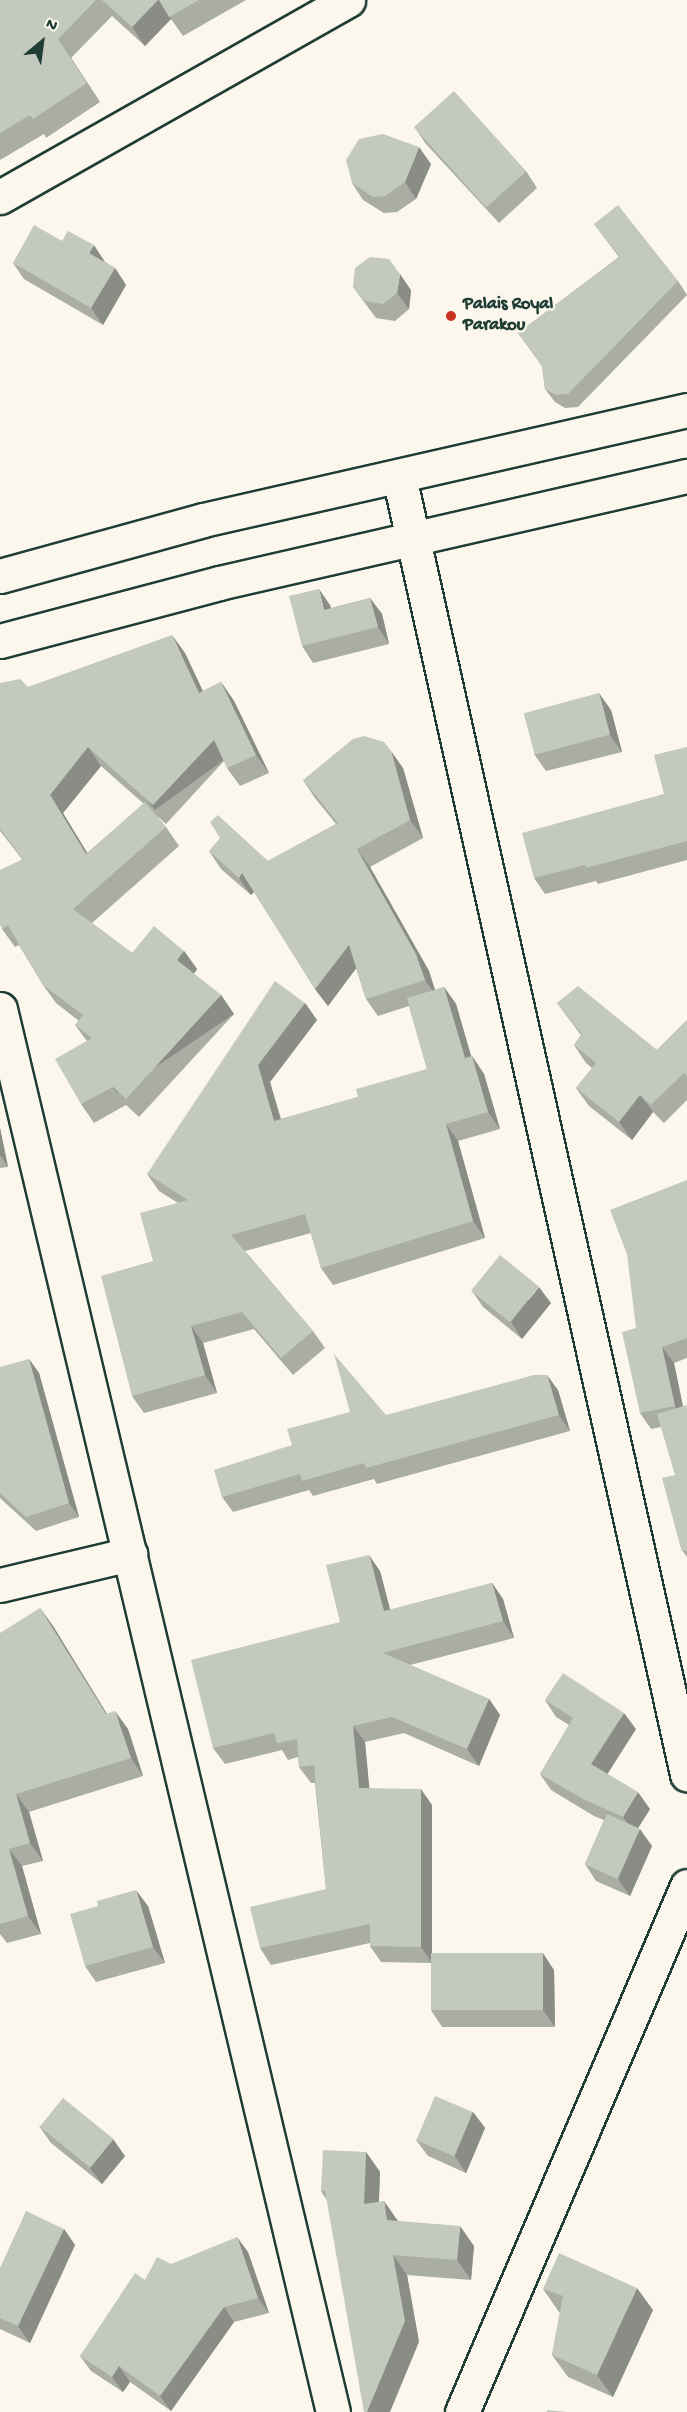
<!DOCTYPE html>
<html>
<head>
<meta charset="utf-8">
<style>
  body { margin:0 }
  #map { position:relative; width:687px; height:2412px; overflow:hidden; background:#fbf7ec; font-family:"Gochi Hand",sans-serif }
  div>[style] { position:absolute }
  .roads { filter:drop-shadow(2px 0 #1f3d34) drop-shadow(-2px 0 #1f3d34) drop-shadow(0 2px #1f3d34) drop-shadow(0 -2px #1f3d34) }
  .street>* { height:33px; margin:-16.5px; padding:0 16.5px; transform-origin:16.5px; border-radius:16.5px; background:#fbf7ec }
  .primary>* { height:33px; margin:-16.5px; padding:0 16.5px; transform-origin:16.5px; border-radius:16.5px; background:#fbf7ec }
  .wall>* { inset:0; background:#a9ada3 }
  .shaded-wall>* { inset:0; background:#898d85; transform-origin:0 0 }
  .building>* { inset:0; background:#c4c9be; transform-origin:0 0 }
  .dots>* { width:16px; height:16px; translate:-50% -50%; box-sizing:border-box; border:3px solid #fbf7ec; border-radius:50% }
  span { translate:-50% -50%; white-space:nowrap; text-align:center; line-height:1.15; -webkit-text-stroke:4.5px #fbf7ec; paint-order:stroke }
  .poi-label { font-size:18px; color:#1f3d34; font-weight:700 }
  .left { translate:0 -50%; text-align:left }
  .north { position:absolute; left:12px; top:12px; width:60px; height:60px; -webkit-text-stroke:4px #fbf7ec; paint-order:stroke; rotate:29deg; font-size:16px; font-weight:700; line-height:24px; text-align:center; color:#1f3d34 }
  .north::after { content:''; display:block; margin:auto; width:21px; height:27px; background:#1f3d34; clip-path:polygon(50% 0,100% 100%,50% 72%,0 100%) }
</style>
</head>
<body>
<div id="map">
  <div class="roads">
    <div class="street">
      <i style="left:0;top:197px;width:400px;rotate:-29.5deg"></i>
      <i style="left:399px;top:476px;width:1330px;rotate:77.49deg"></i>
      <i style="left:0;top:1009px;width:1442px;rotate:76.65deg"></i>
      <i style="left:0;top:1585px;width:134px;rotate:-13.4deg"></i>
      <i style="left:462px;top:2412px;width:572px;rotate:-66.84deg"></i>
    </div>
    <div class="primary">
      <i style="left:0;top:576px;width:211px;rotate:-15.4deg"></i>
      <i style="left:203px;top:520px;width:496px;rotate:-12.8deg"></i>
      <i style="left:0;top:641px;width:227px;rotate:-14.8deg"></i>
      <i style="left:219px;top:583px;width:480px;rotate:-12.9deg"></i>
    </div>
  </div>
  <div class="wall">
    <i style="clip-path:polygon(0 0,246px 0,183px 36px,171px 19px,145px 46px,112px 16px,71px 58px,100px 102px,46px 138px,44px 134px,0 160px)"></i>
    <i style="clip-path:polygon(415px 128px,526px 171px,537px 188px,499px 223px,426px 144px)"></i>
    <i style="clip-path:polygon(431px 164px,416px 199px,397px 212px,384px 213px,363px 200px,352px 183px)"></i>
    <i style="clip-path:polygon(594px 224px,678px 281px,687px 295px,578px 407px,565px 408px,555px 402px,545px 389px,542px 366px,518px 333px,619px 257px)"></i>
    <i style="clip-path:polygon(62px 241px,105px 262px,115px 268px,126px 285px,103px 325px,24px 279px,13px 263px)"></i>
    <i style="clip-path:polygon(353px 287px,411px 290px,409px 309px,395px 321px,376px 318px)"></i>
    <i style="clip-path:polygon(370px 598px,382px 614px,389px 644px,313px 663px,302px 646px,330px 605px,331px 608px)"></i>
    <i style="clip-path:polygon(evenodd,185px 653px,203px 691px,221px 682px,234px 701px,269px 773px,240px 786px,227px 768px,224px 761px,166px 824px,156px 815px,166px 827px,179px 846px,92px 923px,132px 953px,184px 951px,197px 969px,194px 974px,221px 995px,234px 1014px,139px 1117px,126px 1105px,94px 1123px,81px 1104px,87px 1041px,75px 1025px,79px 1021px,56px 1003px,43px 985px,19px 945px,15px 947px,2px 929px,22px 859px,0 831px,0 683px,28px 687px,185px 653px,101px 766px,144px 804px,87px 853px,63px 813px,101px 766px)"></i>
    <i style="clip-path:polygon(611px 710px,622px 752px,546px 771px,534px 754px)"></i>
    <i style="clip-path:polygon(687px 747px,687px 860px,598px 884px,596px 881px,545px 894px,534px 878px,664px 794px)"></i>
    <i style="clip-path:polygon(403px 768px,423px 838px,370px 867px,429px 971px,435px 990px,444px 987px,456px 1004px,471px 1057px,472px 1056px,484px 1074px,500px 1129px,458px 1141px,485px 1238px,333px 1285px,321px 1268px,311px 1233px,245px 1251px,313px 1331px,325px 1348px,293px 1375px,254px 1329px,203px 1343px,217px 1393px,144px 1413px,132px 1396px,153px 1261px,178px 1203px,159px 1191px,147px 1174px,305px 1003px,317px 1020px,270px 1082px,281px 1119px,358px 1097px,427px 1069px,409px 1006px,378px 1016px,366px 999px,356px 968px,328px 1006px,315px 989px,254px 892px,251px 895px,221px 869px,209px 851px,268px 861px,336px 824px,315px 798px,303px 780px)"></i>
    <i style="clip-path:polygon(557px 1003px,657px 1050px,687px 1020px,687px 1100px,664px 1123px,653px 1112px,632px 1140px,589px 1106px,576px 1088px,592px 1068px,586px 1063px,574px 1045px,581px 1035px)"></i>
    <i style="clip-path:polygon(0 1128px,8px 1167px,0 1168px)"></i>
    <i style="clip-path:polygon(687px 1180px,687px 1358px,674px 1363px,683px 1406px,661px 1427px,651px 1429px,640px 1413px,636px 1328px)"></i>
    <i style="clip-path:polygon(472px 1291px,551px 1303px,522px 1339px,483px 1307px)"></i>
    <i style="clip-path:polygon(29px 1359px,39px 1373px,79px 1517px,36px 1531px,0 1498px,0 1418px)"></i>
    <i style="clip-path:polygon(558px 1390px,570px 1431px,377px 1484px,374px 1479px,313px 1496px,309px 1490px,233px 1512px,222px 1497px,386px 1415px)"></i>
    <i style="clip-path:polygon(681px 1549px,687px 1551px,687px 1557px)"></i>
    <i style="clip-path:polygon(380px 1571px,390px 1610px,492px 1583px,503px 1599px,514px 1638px,410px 1665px,489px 1699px,500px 1715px,479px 1766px,404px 1733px,365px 1742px,369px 1789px,432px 1805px,432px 1953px,554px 1970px,555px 2027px,442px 2027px,431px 2010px,431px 1963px,381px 1962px,370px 1946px,370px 1943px,271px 1965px,260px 1948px,326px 1889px,315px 1783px,311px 1783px,299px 1767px,298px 1757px,288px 1760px,282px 1750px,225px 1764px,213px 1748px,340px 1622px)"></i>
    <i style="clip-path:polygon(40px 1608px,53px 1626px,107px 1714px,128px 1729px,143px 1776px,29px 1812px,43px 1861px,22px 1866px,41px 1934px,7px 1943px,0 1934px,0 1694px)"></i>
    <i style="clip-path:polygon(545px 1700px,636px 1729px,607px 1774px,650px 1809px,638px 1828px,652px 1846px,630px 1896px,596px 1881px,585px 1864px,604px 1820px,594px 1816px,551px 1790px,540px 1774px,569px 1725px,556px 1717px)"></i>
    <i style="clip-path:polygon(98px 1906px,148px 1906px,165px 1963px,96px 1982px,85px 1966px)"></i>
    <i style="clip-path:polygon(473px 2112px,485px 2128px,466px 2173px,428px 2156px,416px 2140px)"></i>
    <i style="clip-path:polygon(39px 2126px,125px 2156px,102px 2184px,51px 2143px)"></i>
    <i style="clip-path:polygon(366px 2152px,380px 2172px,379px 2202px,398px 2221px,474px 2246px,471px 2280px,407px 2275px,419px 2342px,321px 2191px)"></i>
    <i style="clip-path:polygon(64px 2229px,75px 2245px,30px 2343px,0 2329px,0 2268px)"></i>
    <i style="clip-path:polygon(248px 2252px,269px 2313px,234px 2322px,171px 2411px,130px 2382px,123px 2392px,91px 2371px,80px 2356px,145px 2280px,171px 2264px)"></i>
    <i style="clip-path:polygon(543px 2289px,653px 2310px,613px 2397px,568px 2377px,552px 2355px,560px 2312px,559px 2312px)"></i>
  </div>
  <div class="shaded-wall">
    <i style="clip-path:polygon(158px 0,159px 0,171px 19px,145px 46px,132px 27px)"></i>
    <i style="clip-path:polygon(58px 39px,71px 58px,100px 102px,87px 83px)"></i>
    <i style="clip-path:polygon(419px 147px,431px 164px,416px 199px,405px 182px)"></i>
    <i style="clip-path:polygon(94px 245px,105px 262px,101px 270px,89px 253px)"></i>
    <i style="clip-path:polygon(115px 268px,126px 285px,103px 325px,91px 308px)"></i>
    <i style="clip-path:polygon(400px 274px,411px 290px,409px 309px,397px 293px)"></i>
    <i style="clip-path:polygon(319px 589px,330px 605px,336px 626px,324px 610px)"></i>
    <i style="clip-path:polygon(370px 598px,382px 614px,389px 644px,378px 627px)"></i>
    <i style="clip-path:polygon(172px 635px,185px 653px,212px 711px,199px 693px)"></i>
    <i style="clip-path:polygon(221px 682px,234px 701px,269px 773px,256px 755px)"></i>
    <i style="clip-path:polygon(599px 693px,611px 710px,622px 752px,610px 735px)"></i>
    <i style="left:214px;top:740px;width:22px;height:89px;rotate:54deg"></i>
    <i style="clip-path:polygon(88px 747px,101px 766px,63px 813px,99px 872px,86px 854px,50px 795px)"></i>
    <i style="clip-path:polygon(391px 751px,403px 768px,423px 838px,410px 820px)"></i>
    <i style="clip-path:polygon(357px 849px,370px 867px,429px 971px,437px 997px,425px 980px)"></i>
    <i style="clip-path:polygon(242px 873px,255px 891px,251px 895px,239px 878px)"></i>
    <i style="clip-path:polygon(349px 945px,361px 962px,328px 1006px,315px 989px)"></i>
    <i style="clip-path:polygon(184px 951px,197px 969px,190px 979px,177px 960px)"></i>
    <i style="clip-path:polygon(444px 987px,456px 1004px,477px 1076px,465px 1058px)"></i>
    <i style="left:221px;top:995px;width:23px;height:141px;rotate:56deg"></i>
    <i style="clip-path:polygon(305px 1003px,317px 1020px,270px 1082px,286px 1138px,274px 1121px,258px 1065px)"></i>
    <i style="clip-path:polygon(472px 1056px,484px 1074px,500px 1129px,488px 1112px)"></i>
    <i style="clip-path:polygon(640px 1095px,653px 1112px,632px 1140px,619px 1122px)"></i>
    <i style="clip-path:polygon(446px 1124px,458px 1141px,485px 1238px,473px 1221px)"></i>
    <i style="clip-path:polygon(0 1128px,8px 1167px,0 1155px)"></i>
    <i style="clip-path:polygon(539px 1287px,551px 1303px,522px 1339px,511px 1322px)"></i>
    <i style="clip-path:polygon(191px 1326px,203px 1343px,217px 1393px,205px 1375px)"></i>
    <i style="clip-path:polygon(662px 1347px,674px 1363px,686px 1422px,675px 1406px)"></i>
    <i style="clip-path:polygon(29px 1359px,39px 1373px,79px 1517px,69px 1503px)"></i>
    <i style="clip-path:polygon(547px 1375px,558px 1390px,570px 1431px,559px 1415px)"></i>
    <i style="clip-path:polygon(369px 1555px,380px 1571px,395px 1628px,384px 1611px)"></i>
    <i style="clip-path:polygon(492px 1583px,503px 1599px,514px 1638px,503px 1621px)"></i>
    <i style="clip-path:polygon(40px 1608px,53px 1626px,118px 1732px,106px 1714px)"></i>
    <i style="clip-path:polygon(489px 1699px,500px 1715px,479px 1766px,467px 1749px)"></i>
    <i style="clip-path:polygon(115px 1711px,128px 1729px,143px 1776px,131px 1758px)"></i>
    <i style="clip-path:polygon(624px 1713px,636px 1729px,603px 1781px,591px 1764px)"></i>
    <i style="clip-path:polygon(353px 1726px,365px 1742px,371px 1805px,359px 1788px)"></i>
    <i style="clip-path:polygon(421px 1789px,432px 1805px,432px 1963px,421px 1947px)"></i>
    <i style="clip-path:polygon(638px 1792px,650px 1809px,635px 1833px,623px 1817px)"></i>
    <i style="clip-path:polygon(16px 1794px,29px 1812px,43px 1861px,30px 1843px)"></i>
    <i style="clip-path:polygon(640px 1829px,652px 1846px,630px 1896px,618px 1879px)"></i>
    <i style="clip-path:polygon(9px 1849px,22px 1866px,41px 1934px,28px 1916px)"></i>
    <i style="clip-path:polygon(136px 1890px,148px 1906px,165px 1963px,153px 1947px)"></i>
    <i style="clip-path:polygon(543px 1953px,554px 1970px,555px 2027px,543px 2010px)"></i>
    <i style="clip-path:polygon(473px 2112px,485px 2128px,466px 2173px,455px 2156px)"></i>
    <i style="clip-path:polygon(113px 2139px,125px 2156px,102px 2184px,90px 2168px)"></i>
    <i style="clip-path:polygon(366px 2152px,380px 2172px,378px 2224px,364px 2204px)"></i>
    <i style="clip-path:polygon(384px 2201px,398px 2221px,402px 2240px,387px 2220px)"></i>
    <i style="clip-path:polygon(460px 2226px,474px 2246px,471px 2280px,457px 2260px)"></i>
    <i style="clip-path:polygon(64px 2229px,75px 2245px,30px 2343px,18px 2326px)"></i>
    <i style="clip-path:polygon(237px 2237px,248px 2252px,269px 2313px,258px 2298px)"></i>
    <i style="clip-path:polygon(393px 2255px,407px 2275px,419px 2342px,390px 2412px,367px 2412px)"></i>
    <i style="clip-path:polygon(637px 2288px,653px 2310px,613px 2397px,597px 2375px)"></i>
    <i style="clip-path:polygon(224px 2307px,234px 2322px,171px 2411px,160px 2396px)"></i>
    <i style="clip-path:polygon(119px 2366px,130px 2382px,123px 2392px,112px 2377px)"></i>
  </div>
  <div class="building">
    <i style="clip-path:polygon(0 0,96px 0,58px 39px,87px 83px,33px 119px,30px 115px,0 133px)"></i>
    <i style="clip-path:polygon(102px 0,158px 0,132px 27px)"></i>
    <i style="clip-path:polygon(159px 0,199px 0,169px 17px)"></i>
    <i style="left:454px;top:91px;width:108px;height:54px;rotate:48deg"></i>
    <i style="clip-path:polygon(383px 134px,419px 147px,405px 182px,385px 196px,373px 197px,352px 183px,346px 160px,359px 139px)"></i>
    <i style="clip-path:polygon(618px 205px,678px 281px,568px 394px,556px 395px,545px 389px,542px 365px,518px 333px,620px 257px,594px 224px)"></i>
    <i style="clip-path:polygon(34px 225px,62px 241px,68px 231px,94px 245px,89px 253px,115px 268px,91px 308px,13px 263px)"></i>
    <i style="clip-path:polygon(370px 257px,389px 259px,400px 274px,397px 293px,383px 304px,364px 301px,353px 287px,355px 268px)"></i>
    <i style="clip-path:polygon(319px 589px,324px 610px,370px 598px,378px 627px,302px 646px,289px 596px)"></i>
    <i style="clip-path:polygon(172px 635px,199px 693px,221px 682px,256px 755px,227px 768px,214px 740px,153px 805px,88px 747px,50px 795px,86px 854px,145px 802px,166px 827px,73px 909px,132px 953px,154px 926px,184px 951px,177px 960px,221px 995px,126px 1099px,113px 1087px,81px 1104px,55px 1059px,92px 1038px,75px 1025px,83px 1015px,43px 985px,8px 925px,2px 929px,0 925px,0 870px,23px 859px,0 829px,0 683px,20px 679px,28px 687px)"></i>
    <i style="left:599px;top:693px;width:43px;height:78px;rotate:75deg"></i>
    <i style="clip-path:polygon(364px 736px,384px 742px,391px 751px,410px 820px,357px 849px,416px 954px,425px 980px,366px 999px,349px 945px,315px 989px,242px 873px,239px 878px,209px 851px,220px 838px,210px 822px,218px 815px,268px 861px,338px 823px,303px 780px,353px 739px)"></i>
    <i style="clip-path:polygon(687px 747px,687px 841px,586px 868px,585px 865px,534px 878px,522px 833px,664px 794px,654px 755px)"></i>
    <i style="clip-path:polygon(275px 981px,305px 1003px,258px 1065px,274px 1121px,358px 1097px,356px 1089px,427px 1069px,407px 998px,444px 987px,465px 1058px,472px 1056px,488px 1112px,446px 1124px,473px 1221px,321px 1268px,305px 1214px,231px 1235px,313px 1331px,281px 1358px,242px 1312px,191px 1326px,205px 1375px,132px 1396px,101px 1276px,153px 1261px,140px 1213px,188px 1200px,147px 1174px)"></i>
    <i style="clip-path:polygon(578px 986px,657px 1050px,687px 1020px,687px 1076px,684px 1073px,651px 1105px,640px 1095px,619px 1122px,576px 1088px,596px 1063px,574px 1045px,582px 1034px,557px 1003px)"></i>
    <i style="clip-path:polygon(687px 1180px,687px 1338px,662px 1347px,675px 1406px,640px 1413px,622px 1332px,636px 1328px,627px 1254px,610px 1210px)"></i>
    <i style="left:500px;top:1255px;width:50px;height:46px;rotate:39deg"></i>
    <i style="clip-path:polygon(334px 1354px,386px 1415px,534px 1375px,547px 1375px,559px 1415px,366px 1468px,364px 1463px,302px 1481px,300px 1474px,222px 1497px,214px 1470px,292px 1445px,287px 1429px,350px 1412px)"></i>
    <i style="clip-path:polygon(29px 1359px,69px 1503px,26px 1517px,0 1493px,0 1367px)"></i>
    <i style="clip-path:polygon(687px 1405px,687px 1551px,681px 1549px,662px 1478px,675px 1475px,657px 1414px)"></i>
    <i style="clip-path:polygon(369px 1555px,384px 1611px,492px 1583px,503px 1621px,383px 1653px,489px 1699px,467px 1749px,392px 1717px,353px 1726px,359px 1788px,421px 1789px,421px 1947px,370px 1946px,370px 1924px,260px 1948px,250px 1907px,326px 1889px,314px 1765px,299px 1767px,297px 1739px,277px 1743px,274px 1733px,213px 1748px,191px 1660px,340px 1622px,326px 1565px)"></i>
    <i style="clip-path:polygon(40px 1608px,106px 1714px,115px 1711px,131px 1758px,16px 1794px,30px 1843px,9px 1849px,28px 1916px,0 1924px,0 1633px)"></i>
    <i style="clip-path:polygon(563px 1673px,624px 1713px,591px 1764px,638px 1792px,623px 1817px,583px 1799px,540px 1774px,573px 1718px,545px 1700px)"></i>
    <i style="left:607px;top:1814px;width:36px;height:55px;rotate:24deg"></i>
    <i style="clip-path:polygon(136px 1890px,153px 1947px,85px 1966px,70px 1914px,98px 1906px,97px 1901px)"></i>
    <i style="left:431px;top:1953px;width:112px;height:57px"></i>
    <i style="left:435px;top:2096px;width:41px;height:48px;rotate:23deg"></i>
    <i style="left:63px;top:2098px;width:65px;height:37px;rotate:39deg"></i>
    <i style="clip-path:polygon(323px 2150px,366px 2152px,364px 2204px,384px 2201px,387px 2220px,460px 2226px,457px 2260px,393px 2255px,405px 2321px,367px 2412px,364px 2412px,325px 2191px,321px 2191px)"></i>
    <i style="clip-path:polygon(26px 2211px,64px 2229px,18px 2326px,0 2318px,0 2268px)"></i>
    <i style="clip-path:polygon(237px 2237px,258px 2298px,224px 2307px,160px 2396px,119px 2366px,112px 2377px,80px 2356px,135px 2273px,145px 2280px,157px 2257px,171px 2264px)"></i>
    <i style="clip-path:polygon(559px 2253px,637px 2288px,597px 2375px,552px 2355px,563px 2296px,543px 2289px)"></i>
    <i style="clip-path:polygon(547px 2410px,567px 2412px,547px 2412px)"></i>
  </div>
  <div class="dots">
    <i style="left:451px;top:316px;background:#c8321e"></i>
  </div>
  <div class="poi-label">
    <span class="left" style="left:463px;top:316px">Palais Royal<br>Parakou</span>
  </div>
  <div class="north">N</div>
</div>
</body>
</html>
